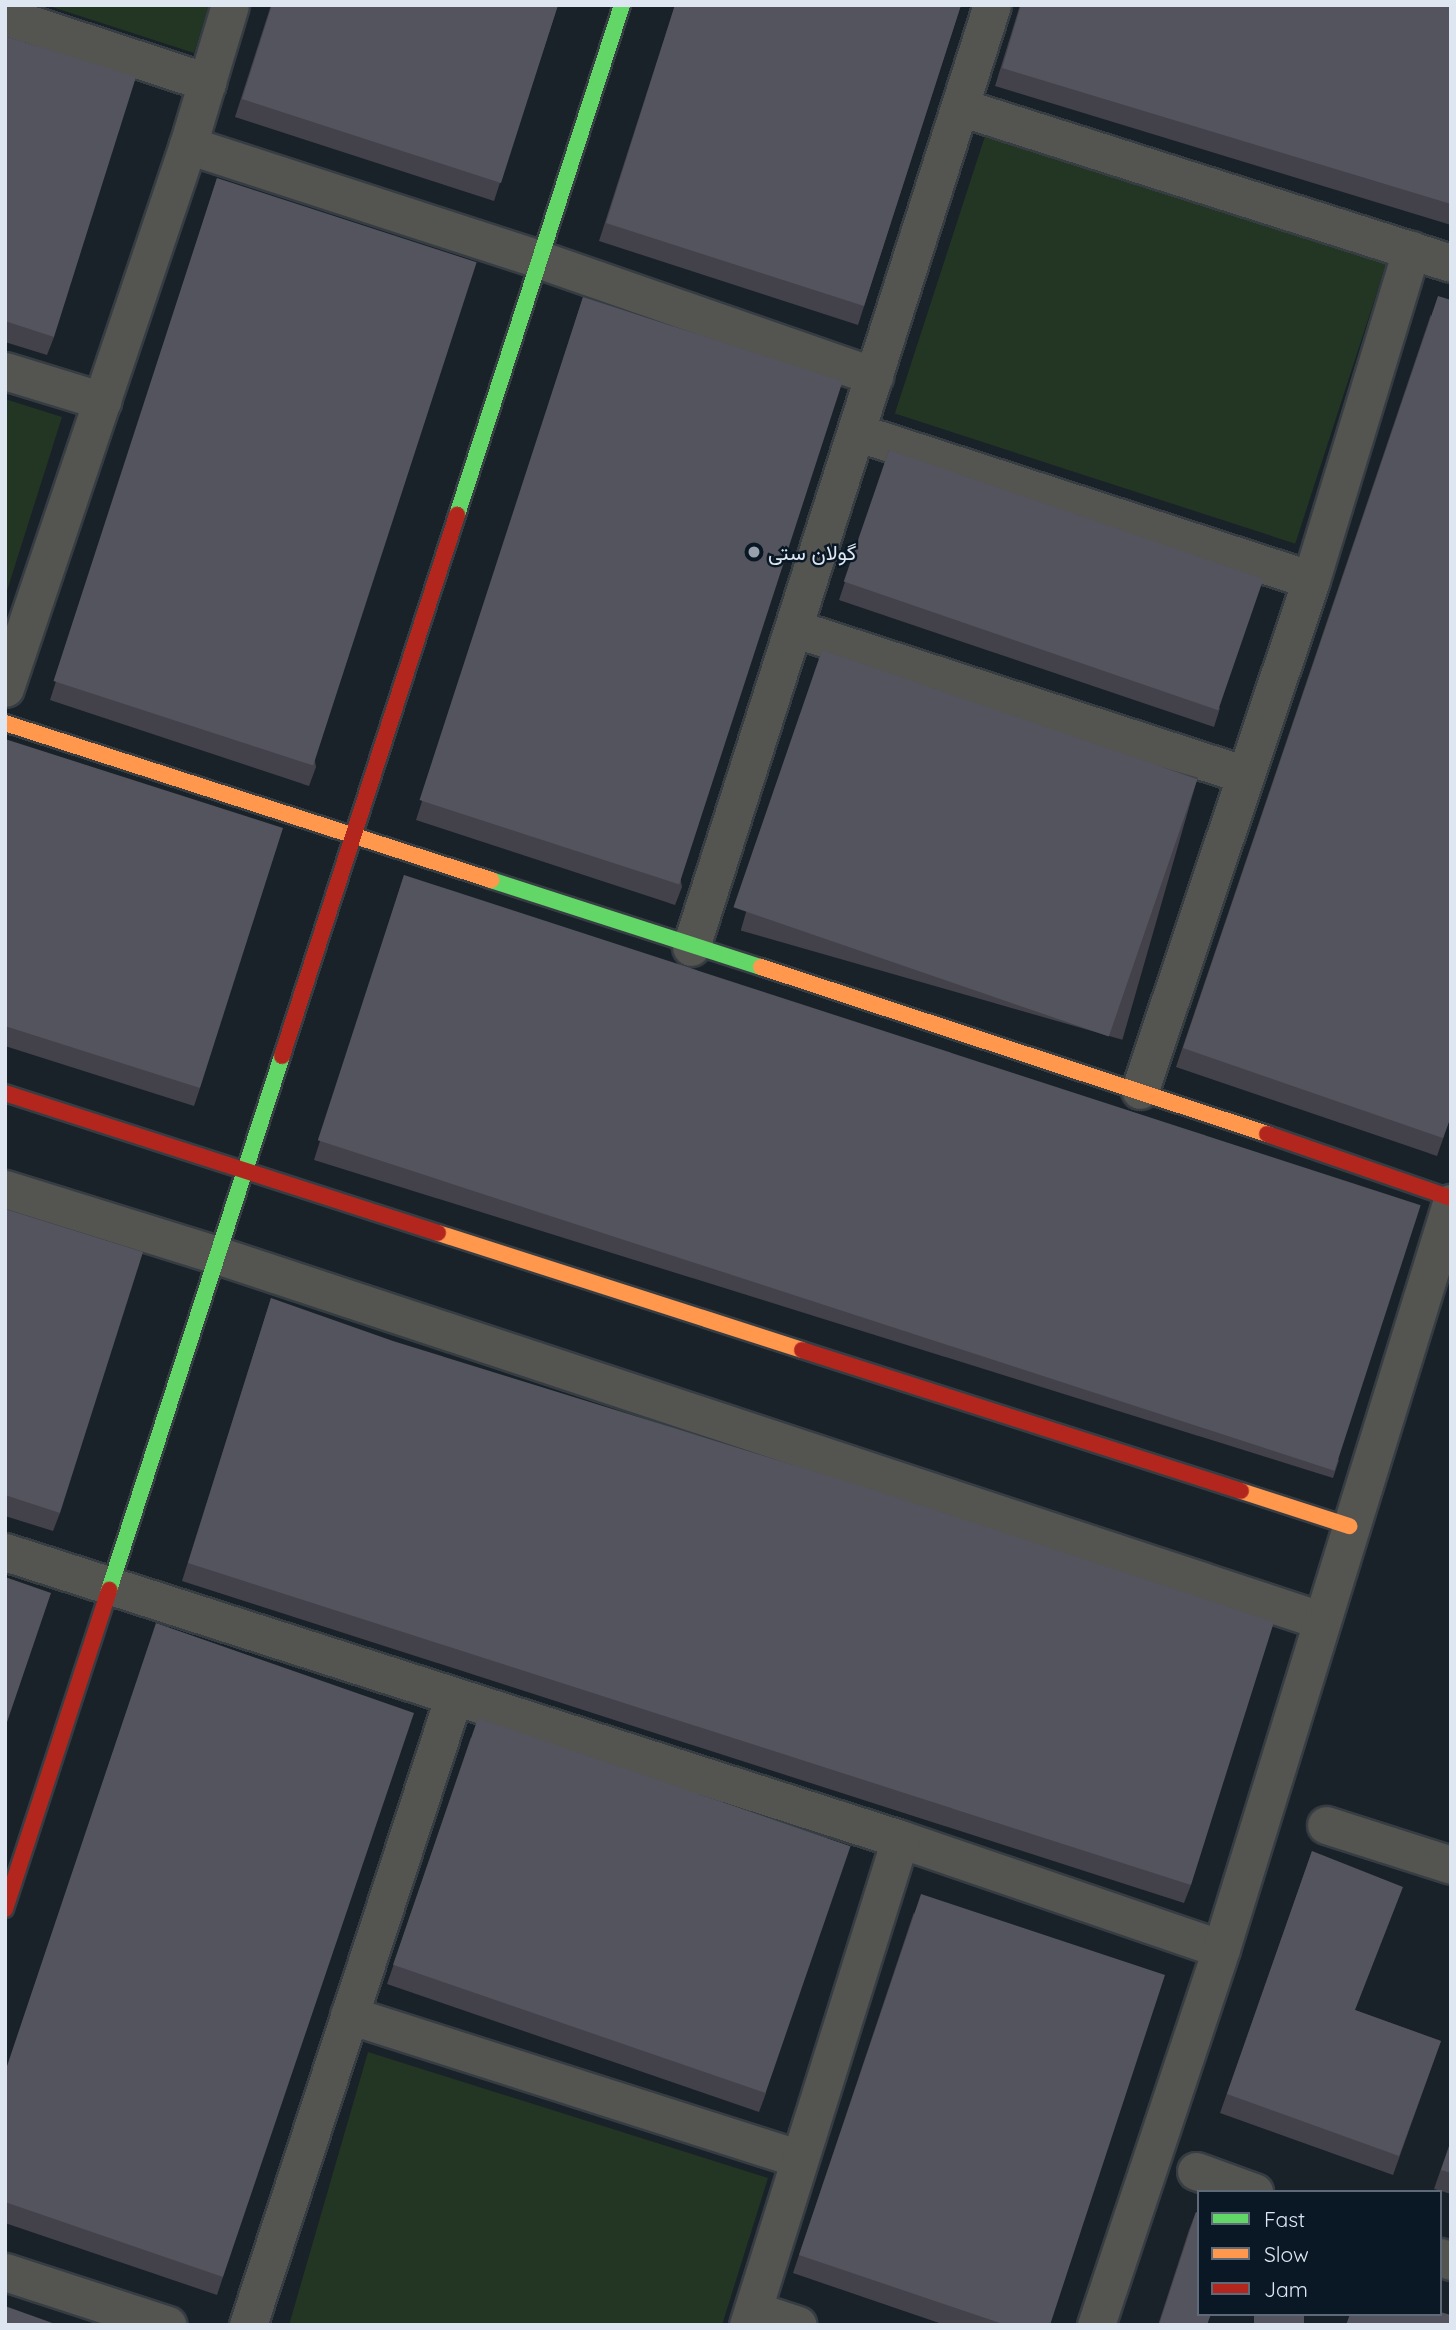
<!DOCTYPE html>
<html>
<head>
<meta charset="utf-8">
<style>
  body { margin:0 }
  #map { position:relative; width:1456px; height:2330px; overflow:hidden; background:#192129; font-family:Quicksand,Vazirmatn,sans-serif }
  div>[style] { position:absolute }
  .green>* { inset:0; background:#233624; transform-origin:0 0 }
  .roads { filter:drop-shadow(2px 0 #363d43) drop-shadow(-2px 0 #363d43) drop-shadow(0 2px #363d43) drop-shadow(0 -2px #363d43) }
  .street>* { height:37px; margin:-18.5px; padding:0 18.5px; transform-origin:18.5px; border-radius:18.5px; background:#545451 }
  .fast>* { height:16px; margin:-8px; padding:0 8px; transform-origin:8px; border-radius:8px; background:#63d668 }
  .slow>* { height:16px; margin:-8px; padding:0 8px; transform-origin:8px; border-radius:8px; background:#ff974d }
  .jam>* { height:16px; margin:-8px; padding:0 8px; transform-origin:8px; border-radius:8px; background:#b3261e }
  .wall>* { inset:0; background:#43424b; transform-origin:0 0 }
  .building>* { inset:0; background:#53545d; transform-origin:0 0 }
  .dots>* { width:19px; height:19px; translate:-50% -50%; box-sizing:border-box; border:4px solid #0a1725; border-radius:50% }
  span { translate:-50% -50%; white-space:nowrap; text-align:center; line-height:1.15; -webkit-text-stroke:5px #0a1725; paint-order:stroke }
  .poi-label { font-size:21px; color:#dde6f1 }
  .left { translate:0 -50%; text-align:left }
  .frame { position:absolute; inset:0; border:7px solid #dde6f1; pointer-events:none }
  .legend { position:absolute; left:1197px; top:2190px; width:245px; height:126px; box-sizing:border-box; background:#0a1725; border:2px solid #5e6a77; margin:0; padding:9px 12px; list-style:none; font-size:21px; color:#dde6f1 }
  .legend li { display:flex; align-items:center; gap:14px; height:35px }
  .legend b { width:35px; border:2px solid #5e6a77 }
</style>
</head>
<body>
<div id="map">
  <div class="green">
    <i style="clip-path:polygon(46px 5px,209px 5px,194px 53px)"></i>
    <i style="left:986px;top:133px;width:421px;height:295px;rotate:18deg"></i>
    <i style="clip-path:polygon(5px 399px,62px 417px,5px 597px)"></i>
    <i style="clip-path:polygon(368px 2052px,768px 2178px,722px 2325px,289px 2325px)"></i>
  </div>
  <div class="roads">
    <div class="street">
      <i style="left:5px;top:16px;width:213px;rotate:18.1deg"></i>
      <i style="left:960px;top:107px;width:515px;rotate:17.63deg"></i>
      <i style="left:188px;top:145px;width:371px;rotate:18deg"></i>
      <i style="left:541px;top:260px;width:353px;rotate:19.2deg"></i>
      <i style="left:5px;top:371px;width:102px;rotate:17deg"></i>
      <i style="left:856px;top:432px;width:478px;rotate:18deg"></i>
      <i style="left:793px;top:628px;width:476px;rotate:18deg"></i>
      <i style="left:5px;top:688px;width:573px;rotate:-71.38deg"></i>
      <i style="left:188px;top:145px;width:146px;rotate:-73.3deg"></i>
      <i style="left:691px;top:947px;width:989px;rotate:-72.28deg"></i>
      <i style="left:1140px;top:1090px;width:538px;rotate:-71.46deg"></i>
      <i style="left:1311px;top:580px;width:345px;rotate:-73.1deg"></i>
      <i style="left:5px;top:1189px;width:222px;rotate:17.3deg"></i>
      <i style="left:217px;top:1255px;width:1162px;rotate:18.31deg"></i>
      <i style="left:5px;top:1552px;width:940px;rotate:17.78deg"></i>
      <i style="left:900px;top:1839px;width:339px;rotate:18.9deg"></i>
      <i style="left:1326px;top:1825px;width:131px;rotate:17.7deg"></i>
      <i style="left:349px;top:2015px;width:471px;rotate:17.7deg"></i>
      <i style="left:1196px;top:2171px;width:62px;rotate:19.9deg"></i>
      <i style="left:1440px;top:2257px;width:12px;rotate:20deg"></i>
      <i style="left:5px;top:2272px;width:171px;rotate:18deg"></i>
      <i style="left:753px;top:2310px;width:47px;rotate:18.4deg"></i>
      <i style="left:248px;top:2325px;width:659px;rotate:-71.87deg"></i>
      <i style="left:748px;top:2325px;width:509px;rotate:-72.63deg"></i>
      <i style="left:1096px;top:2325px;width:396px;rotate:-71.6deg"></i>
      <i style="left:1221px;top:1949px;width:781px;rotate:-72.86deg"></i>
    </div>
    <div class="fast">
      <i style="left:457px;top:515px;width:536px;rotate:-72.07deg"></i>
      <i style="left:491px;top:880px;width:284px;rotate:17.9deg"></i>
      <i style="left:109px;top:1590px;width:561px;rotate:-72.05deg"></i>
    </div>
    <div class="slow">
      <i style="left:5px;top:723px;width:511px;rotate:17.9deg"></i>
      <i style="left:761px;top:967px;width:533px;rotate:18.26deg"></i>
      <i style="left:438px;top:1233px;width:382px;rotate:17.8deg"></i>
      <i style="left:1241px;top:1491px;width:114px;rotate:18deg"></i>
    </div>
    <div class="jam">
      <i style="left:282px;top:1056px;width:569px;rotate:-72.07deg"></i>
      <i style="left:5px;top:1093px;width:455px;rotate:17.9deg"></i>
      <i style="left:1267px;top:1134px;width:195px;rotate:19.2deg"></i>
      <i style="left:802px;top:1350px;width:461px;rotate:17.8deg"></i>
      <i style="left:5px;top:1909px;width:336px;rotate:-71.9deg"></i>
    </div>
  </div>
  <div class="wall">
    <i style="clip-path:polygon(271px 5px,558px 5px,494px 201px,235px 117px)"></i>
    <i style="clip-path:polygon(675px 5px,961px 5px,858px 325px,599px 241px)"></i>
    <i style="clip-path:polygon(1020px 5px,1451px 5px,1451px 225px,995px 86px)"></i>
    <i style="clip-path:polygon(5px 36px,54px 337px,47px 355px,5px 342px)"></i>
    <i style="clip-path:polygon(217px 178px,316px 767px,309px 786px,50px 700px)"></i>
    <i style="clip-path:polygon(583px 297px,682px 887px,675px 905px,416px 820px)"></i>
    <i style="clip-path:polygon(1431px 314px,1451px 1116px,1437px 1156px,1176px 1067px)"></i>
    <i style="clip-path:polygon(889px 450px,1220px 708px,1214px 727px,839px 600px)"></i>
    <i style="left:816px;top:668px;width:397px;height:273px;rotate:16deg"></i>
    <i style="clip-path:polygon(5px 739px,200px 1088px,194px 1106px,5px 1046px)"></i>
    <i style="clip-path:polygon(404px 875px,1339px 1460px,1333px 1478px,314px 1160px)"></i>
    <i style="clip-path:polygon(5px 1209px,60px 1513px,53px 1531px,5px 1516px)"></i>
    <i style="clip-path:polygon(271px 1298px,1191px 1885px,1184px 1903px,182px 1581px)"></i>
    <i style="clip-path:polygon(471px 1737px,766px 2093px,759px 2112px,387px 1984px)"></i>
    <i style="clip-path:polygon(1312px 1851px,1355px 2010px,1441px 2041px,1393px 2175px,1220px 2113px)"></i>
    <i style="clip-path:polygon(914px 1912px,1050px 2325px,945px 2325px,793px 2273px)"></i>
    <i style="clip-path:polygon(5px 2071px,223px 2277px,217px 2295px,5px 2223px)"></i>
    <i style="clip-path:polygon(1451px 2140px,1451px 2194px,1434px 2189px)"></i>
    <i style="clip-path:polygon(1196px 2212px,1207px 2325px,1158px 2325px,1189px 2230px)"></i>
  </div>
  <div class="building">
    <i style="clip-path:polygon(272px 5px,558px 5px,501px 183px,242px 99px)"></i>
    <i style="clip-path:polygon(675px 5px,961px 5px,864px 306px,606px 223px)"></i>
    <i style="clip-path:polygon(1021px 5px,1451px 5px,1451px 204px,1002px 68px)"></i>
    <i style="clip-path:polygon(5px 36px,136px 77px,54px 337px,5px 321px)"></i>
    <i style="left:217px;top:178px;width:273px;height:529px;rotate:18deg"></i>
    <i style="clip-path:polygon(1438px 296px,1451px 300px,1451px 1116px,1443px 1138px,1183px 1048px)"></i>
    <i style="left:583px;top:297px;width:273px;height:529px;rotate:18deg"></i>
    <i style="left:889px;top:450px;width:396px;height:139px;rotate:19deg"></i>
    <i style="left:822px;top:650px;width:397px;height:272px;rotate:19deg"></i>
    <i style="clip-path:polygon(5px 739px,283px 828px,200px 1088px,5px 1026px)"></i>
    <i style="left:404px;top:875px;width:1069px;height:279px;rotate:18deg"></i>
    <i style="clip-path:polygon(5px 1209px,143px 1252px,60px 1513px,5px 1495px)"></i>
    <i style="clip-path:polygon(271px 1298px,393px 1341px,877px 1491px,1274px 1622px,1191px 1885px,188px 1563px)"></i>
    <i style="clip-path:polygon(5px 1577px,51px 1593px,5px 1728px)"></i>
    <i style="clip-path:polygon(156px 1623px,414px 1713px,223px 2277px,5px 2202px,5px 2072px)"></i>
    <i style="left:478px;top:1718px;width:394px;height:261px;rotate:19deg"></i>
    <i style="clip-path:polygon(1312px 1851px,1403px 1887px,1355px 2010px,1441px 2041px,1399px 2156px,1227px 2094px)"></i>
    <i style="clip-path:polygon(921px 1894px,1165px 1975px,1050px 2325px,1006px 2325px,799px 2255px)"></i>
    <i style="clip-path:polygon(1451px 2141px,1451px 2173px,1441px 2170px)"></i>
    <i style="clip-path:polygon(1196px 2212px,1199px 2213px,1199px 2314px,1211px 2314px,1207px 2325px,1159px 2325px)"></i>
    <i style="clip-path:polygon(5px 2306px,58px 2325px,5px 2325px)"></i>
    <i style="clip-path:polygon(1440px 2312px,1451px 2315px,1451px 2325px,1346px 2325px,1350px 2314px,1440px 2314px)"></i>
    <i style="left:1254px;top:2314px;width:50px;height:11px"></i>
  </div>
  <div class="dots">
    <i style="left:754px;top:552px;background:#98a1ab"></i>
  </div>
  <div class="poi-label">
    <span class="left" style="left:768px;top:552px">گولان ستی</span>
  </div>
  <div class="frame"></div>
  <ul class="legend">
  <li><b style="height:9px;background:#63d668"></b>Fast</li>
  <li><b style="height:9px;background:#ff974d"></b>Slow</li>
  <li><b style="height:9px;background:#b3261e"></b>Jam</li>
  </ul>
</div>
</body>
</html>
